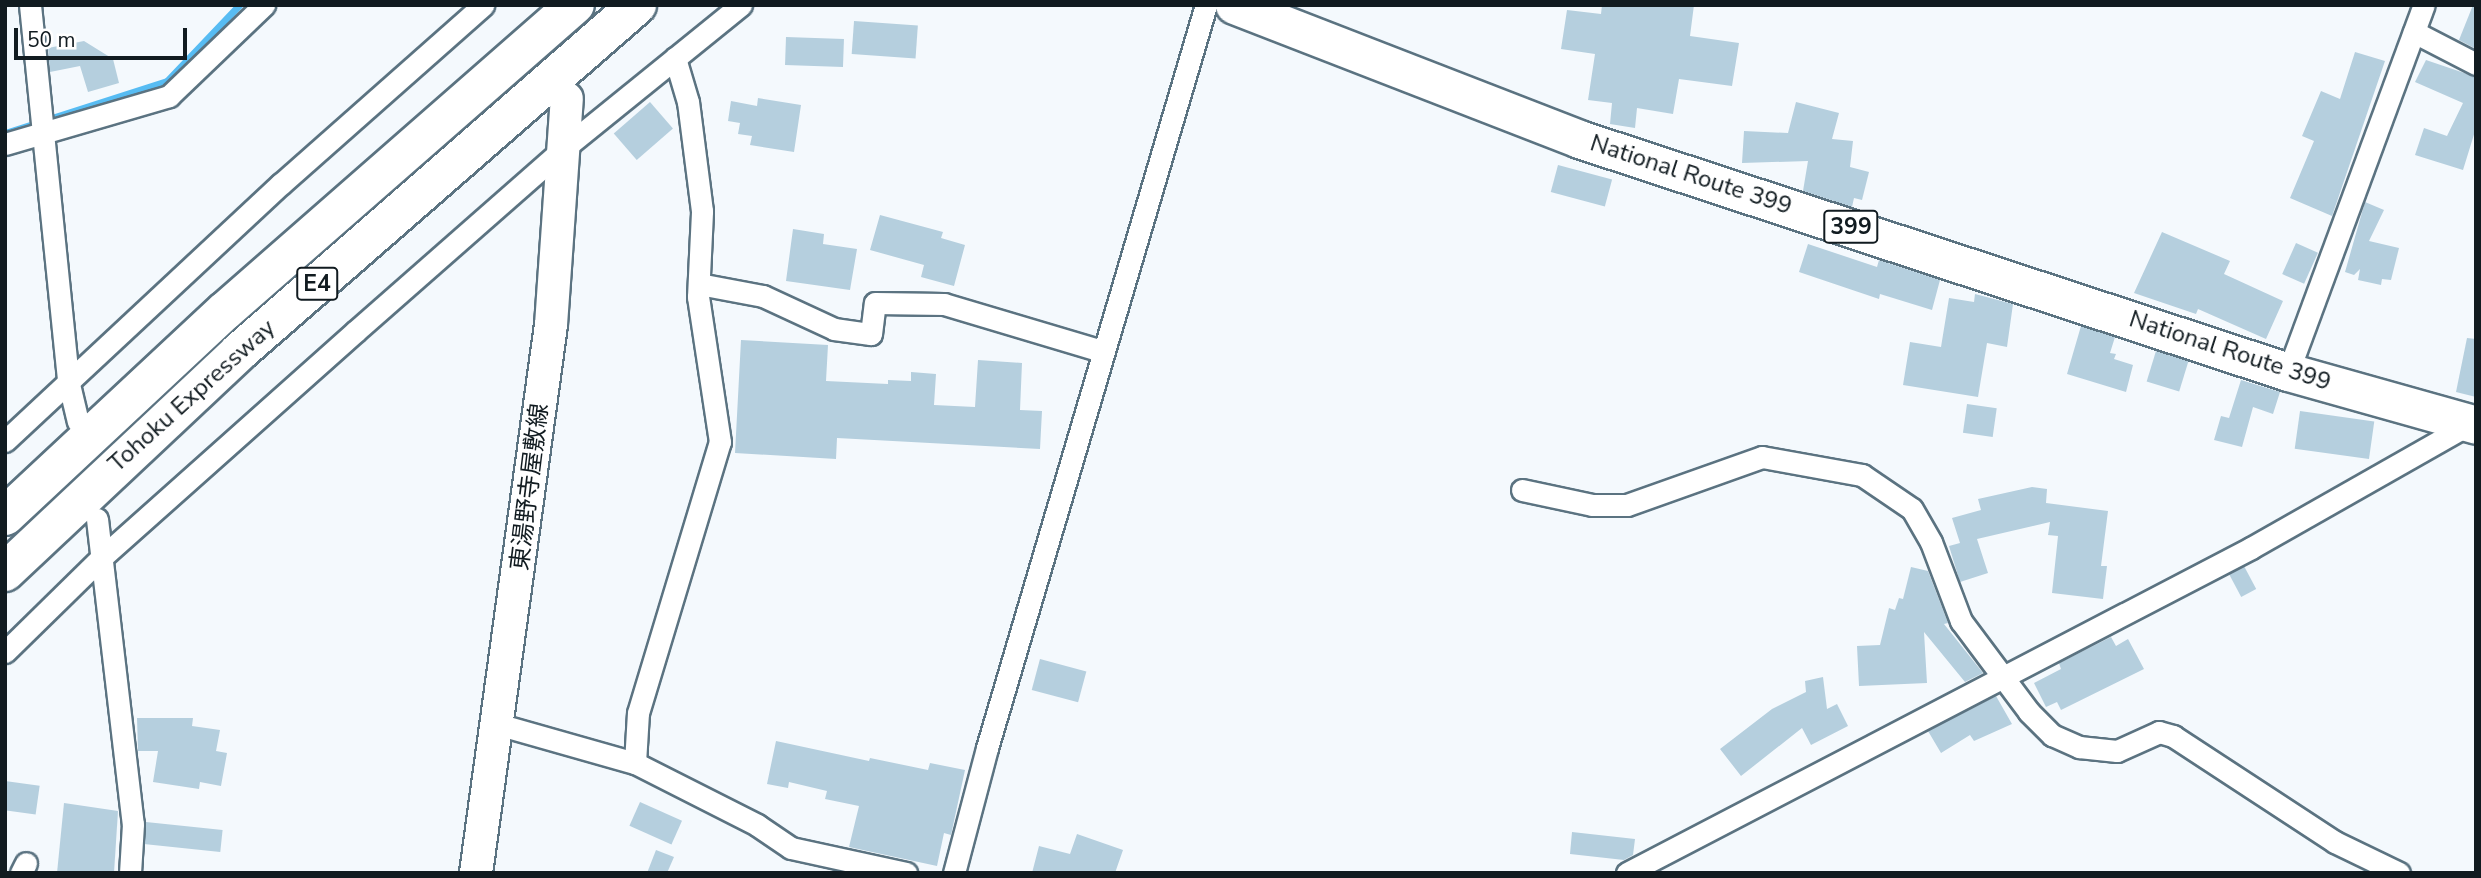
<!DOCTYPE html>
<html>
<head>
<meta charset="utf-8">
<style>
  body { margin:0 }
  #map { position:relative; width:2481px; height:878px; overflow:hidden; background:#f4f9fd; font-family:"Nunito Sans","Noto Sans JP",sans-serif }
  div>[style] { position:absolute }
  .stream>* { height:7px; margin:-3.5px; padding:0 3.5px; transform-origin:3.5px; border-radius:3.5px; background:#57bcf3 }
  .building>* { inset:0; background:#b5cfde; transform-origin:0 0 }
  .roads { filter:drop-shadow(2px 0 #5b7381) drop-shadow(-2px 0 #5b7381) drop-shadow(0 2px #5b7381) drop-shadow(0 -2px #5b7381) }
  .minor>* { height:21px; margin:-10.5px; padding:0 10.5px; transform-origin:10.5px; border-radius:10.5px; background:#fff }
  .secondary>* { height:32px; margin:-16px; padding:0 16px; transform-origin:16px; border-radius:16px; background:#fff }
  .trunk>* { height:37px; margin:-18.5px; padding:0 18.5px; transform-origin:18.5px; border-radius:18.5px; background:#fff }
  .motorway>* { height:38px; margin:-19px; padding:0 19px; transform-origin:19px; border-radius:19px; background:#fff }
  span { translate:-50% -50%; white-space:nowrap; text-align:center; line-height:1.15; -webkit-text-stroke:5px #fff; paint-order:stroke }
  .shield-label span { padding:2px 5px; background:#fff; border:2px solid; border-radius:5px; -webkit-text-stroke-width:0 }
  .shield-label { font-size:23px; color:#111b20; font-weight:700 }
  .street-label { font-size:24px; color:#111b20 }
  .frame { position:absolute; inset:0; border:7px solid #111b20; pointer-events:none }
  .scale { position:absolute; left:14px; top:28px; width:173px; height:32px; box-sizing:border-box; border:4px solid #111b20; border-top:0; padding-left:9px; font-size:21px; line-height:24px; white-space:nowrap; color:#111b20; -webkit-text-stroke:5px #fff; paint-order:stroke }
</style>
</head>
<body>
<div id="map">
  <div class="stream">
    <i style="left:5px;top:133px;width:170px;rotate:-17.8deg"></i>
    <i style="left:167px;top:81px;width:105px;rotate:-46.5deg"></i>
  </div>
  <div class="building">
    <i style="clip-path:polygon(1602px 5px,1694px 5px,1690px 36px,1739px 43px,1732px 86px,1679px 79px,1673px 114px,1637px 108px,1635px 128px,1610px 124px,1612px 103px,1588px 100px,1595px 54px,1561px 49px,1567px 10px,1601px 14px)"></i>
    <i style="clip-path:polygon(2473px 5px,2476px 5px,2476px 49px,2459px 40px)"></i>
    <i style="left:854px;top:21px;width:64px;height:33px;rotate:4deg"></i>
    <i style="left:786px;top:37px;width:58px;height:28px;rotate:2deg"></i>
    <i style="clip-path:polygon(84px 41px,113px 59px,119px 83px,88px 92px,80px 66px,50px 72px,48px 48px)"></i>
    <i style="clip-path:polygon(2355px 52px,2385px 61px,2332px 216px,2290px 198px,2314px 141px,2302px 136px,2321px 91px,2340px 99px)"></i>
    <i style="clip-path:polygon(2426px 60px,2476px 77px,2476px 128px,2463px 170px,2415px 155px,2424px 128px,2447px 136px,2463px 103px,2415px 82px)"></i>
    <i style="clip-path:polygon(758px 98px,801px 105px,794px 152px,750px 145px,752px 136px,738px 134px,740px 123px,728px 121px,731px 101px,757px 106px)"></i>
    <i style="left:650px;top:102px;width:35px;height:48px;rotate:49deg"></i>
    <i style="clip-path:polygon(1796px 102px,1839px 113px,1832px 139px,1853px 141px,1850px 167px,1869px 172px,1862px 200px,1854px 198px,1852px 207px,1803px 191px,1808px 161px,1742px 163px,1744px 131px,1788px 133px)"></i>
    <i style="left:1558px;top:165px;width:56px;height:28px;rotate:15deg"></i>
    <i style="clip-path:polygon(2365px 202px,2384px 210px,2369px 241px,2399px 248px,2391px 280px,2382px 279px,2381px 285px,2358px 280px,2360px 269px,2354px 275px,2345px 272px)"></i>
    <i style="clip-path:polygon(880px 215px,943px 232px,941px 238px,965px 245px,954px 286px,921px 277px,924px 265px,870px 250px)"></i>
    <i style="clip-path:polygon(793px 229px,824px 234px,823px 244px,857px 249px,850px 290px,786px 281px)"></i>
    <i style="clip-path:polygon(2162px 232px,2230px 261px,2224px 274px,2283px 301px,2266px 339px,2198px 309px,2196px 314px,2134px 293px)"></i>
    <i style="left:2296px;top:243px;width:24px;height:34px;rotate:24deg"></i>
    <i style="clip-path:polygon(1808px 244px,1877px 267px,1879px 260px,1940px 280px,1932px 310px,1880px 294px,1879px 299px,1799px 272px)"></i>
    <i style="clip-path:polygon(1975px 294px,2013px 304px,2007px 347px,1987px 343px,1978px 397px,1903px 385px,1910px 342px,1941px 347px,1949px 298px,1974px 302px)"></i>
    <i style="clip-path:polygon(2081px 326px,2115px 337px,2110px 353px,2116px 354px,2114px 359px,2133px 365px,2126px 392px,2067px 374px)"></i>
    <i style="clip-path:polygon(2467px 338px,2476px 339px,2476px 397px,2456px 392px)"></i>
    <i style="clip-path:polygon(741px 340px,828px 345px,826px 381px,888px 384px,888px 380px,911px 381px,911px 372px,936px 374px,934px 405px,975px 407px,978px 360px,1022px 363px,1020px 410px,1042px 411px,1040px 449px,837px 438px,836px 459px,735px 453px)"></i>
    <i style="left:2156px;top:351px;width:34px;height:32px;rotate:17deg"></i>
    <i style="clip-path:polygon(2241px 380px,2280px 392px,2273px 414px,2253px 407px,2242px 447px,2214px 440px,2221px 416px,2229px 418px)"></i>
    <i style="left:1967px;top:404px;width:30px;height:29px;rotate:8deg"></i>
    <i style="left:2300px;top:411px;width:75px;height:38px;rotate:8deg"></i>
    <i style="clip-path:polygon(2032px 487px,2047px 489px,2046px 503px,2108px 511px,2101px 566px,2107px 566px,2103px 599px,2052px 593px,2058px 536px,2048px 535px,2050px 522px,1977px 539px,1988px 573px,1960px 582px,1949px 546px,1960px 543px,1952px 518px,1981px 510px,1978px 499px)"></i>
    <i style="left:2244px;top:566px;width:26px;height:17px;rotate:62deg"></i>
    <i style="clip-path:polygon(1911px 567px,1928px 571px,1948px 623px,1944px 624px,1983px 673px,1965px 682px,1924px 632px,1927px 683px,1859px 686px,1857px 646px,1880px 645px,1889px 608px,1895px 610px,1899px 598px,1903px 599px)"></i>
    <i style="clip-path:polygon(2111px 637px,2116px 646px,2128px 639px,2144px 669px,2061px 710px,2057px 702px,2046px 707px,2034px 683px,2061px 669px,2059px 663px)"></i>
    <i style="left:1040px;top:659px;width:48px;height:32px;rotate:15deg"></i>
    <i style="clip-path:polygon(1823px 677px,1827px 709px,1837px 704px,1848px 726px,1811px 745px,1802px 728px,1741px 776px,1720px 749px,1772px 709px,1806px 692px,1805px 681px)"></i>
    <i style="clip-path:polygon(1996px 696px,2012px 724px,1974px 741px,1970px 735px,1941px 753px,1928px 731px)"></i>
    <i style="clip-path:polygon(137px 718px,193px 718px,192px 726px,220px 730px,216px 751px,227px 753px,221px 786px,200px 782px,199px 789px,153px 782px,158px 751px,138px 751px)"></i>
    <i style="clip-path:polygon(776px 741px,869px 761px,870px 758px,928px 770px,930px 763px,965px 770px,951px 835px,944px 833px,937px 866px,849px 847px,859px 806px,825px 799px,827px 791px,789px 782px,788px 788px,767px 784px)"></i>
    <i style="left:5px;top:781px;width:35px;height:29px;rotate:8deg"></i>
    <i style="left:640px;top:802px;width:46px;height:26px;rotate:24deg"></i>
    <i style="clip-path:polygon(64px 803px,118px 811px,114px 873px,57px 873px)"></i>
    <i style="left:146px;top:822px;width:77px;height:22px;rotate:6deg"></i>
    <i style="clip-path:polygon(1572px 832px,1635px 839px,1633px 855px,1624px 860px,1570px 854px)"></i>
    <i style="clip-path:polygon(1077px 834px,1123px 850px,1115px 873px,1032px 873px,1039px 846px,1070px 854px)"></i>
    <i style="clip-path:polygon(656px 850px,674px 857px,667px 873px,647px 873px)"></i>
  </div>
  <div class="roads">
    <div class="minor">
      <i style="left:30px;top:5px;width:377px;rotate:84.2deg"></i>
      <i style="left:68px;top:380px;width:43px;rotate:76.6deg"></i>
      <i style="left:2414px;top:32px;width:70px;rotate:27.3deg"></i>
      <i style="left:5px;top:144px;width:171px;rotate:-16.3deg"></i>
      <i style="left:169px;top:96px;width:132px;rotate:-43.8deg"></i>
      <i style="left:699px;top:284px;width:65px;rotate:10.6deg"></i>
      <i style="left:763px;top:296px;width:78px;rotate:24.9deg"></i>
      <i style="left:834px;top:329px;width:37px;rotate:8deg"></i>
      <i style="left:871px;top:334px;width:31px;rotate:-83deg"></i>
      <i style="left:875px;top:303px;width:69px;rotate:0.8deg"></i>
      <i style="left:944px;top:304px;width:165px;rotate:16.6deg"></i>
      <i style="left:2288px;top:372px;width:391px;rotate:-69.7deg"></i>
      <i style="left:5px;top:441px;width:377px;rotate:-43deg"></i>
      <i style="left:281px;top:184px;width:270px;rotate:-41.5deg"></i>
      <i style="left:1522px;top:490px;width:72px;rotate:12.1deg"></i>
      <i style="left:1592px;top:505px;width:35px"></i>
      <i style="left:1627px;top:505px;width:143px;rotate:-19.6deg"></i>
      <i style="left:1762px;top:457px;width:102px;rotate:10.2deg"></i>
      <i style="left:1862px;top:475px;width:60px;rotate:34.2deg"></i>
      <i style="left:1912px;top:509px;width:38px;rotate:60deg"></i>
      <i style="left:1931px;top:542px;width:85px;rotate:69.2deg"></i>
      <i style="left:1961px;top:621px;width:114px;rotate:53.2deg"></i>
      <i style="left:2029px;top:712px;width:33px;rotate:45deg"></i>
      <i style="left:2052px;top:735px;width:30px;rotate:24deg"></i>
      <i style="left:2079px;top:747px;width:38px;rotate:6deg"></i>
      <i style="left:2117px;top:751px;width:46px;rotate:-24.3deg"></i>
      <i style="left:2159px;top:732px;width:15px;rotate:16deg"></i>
      <i style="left:2173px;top:736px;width:194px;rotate:33.2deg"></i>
      <i style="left:2335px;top:842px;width:71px;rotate:25.8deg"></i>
      <i style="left:97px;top:519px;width:307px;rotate:83.3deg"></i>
      <i style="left:133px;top:824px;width:49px;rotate:93.5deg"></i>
      <i style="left:5px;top:652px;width:133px;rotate:-44.4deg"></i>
      <i style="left:100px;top:559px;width:343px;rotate:-41.7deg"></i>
      <i style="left:356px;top:331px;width:276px;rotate:-41.3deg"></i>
      <i style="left:563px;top:149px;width:229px;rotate:-39deg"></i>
      <i style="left:497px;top:724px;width:143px;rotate:15.8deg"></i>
      <i style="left:635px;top:763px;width:137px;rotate:26.9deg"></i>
      <i style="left:757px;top:825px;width:41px;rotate:34.1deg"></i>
      <i style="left:791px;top:848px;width:118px;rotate:12.3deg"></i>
      <i style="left:635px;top:763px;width:50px;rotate:-86.6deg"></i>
      <i style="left:638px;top:713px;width:283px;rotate:-73.2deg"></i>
      <i style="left:720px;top:442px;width:147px;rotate:-98.6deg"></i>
      <i style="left:698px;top:297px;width:86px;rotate:-87.3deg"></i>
      <i style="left:702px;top:211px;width:110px;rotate:-97.3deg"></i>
      <i style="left:688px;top:102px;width:46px;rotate:-106.5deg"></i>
      <i style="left:21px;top:873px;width:11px;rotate:-63deg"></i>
      <i style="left:954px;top:873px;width:129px;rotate:-75.2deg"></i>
      <i style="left:987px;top:748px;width:775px;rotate:-73.58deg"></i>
      <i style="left:1627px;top:873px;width:704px;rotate:-27.51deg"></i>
      <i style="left:2251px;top:548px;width:251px;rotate:-29.6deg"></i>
    </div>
    <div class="secondary">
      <i style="left:476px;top:873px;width:553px;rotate:-82.21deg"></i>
      <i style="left:551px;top:325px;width:227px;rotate:-86deg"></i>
    </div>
    <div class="trunk">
      <i style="left:1234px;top:5px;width:370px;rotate:21.2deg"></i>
      <i style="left:1579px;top:139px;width:746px;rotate:18.19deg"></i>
      <i style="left:2288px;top:372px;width:195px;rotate:15.7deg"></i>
    </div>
    <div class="motorway">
      <i style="left:5px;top:516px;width:301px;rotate:-43deg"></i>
      <i style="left:225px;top:311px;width:465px;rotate:-41.2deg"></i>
      <i style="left:5px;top:572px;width:321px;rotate:-43.2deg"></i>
      <i style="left:239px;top:352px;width:528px;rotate:-41.08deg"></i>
    </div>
  </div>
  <div class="shield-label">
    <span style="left:1851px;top:227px">399</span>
    <span style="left:317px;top:284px">E4</span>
  </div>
  <div class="street-label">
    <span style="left:1691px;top:175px;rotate:18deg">National Route 399</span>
    <span style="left:2230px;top:351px;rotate:18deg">National Route 399</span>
    <span style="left:192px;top:396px;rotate:-42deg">Tohoku Expressway</span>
    <span style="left:530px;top:487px;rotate:-83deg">東湯野寺屋敷線</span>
  </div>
  <div class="frame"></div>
  <div class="scale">50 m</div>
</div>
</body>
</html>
